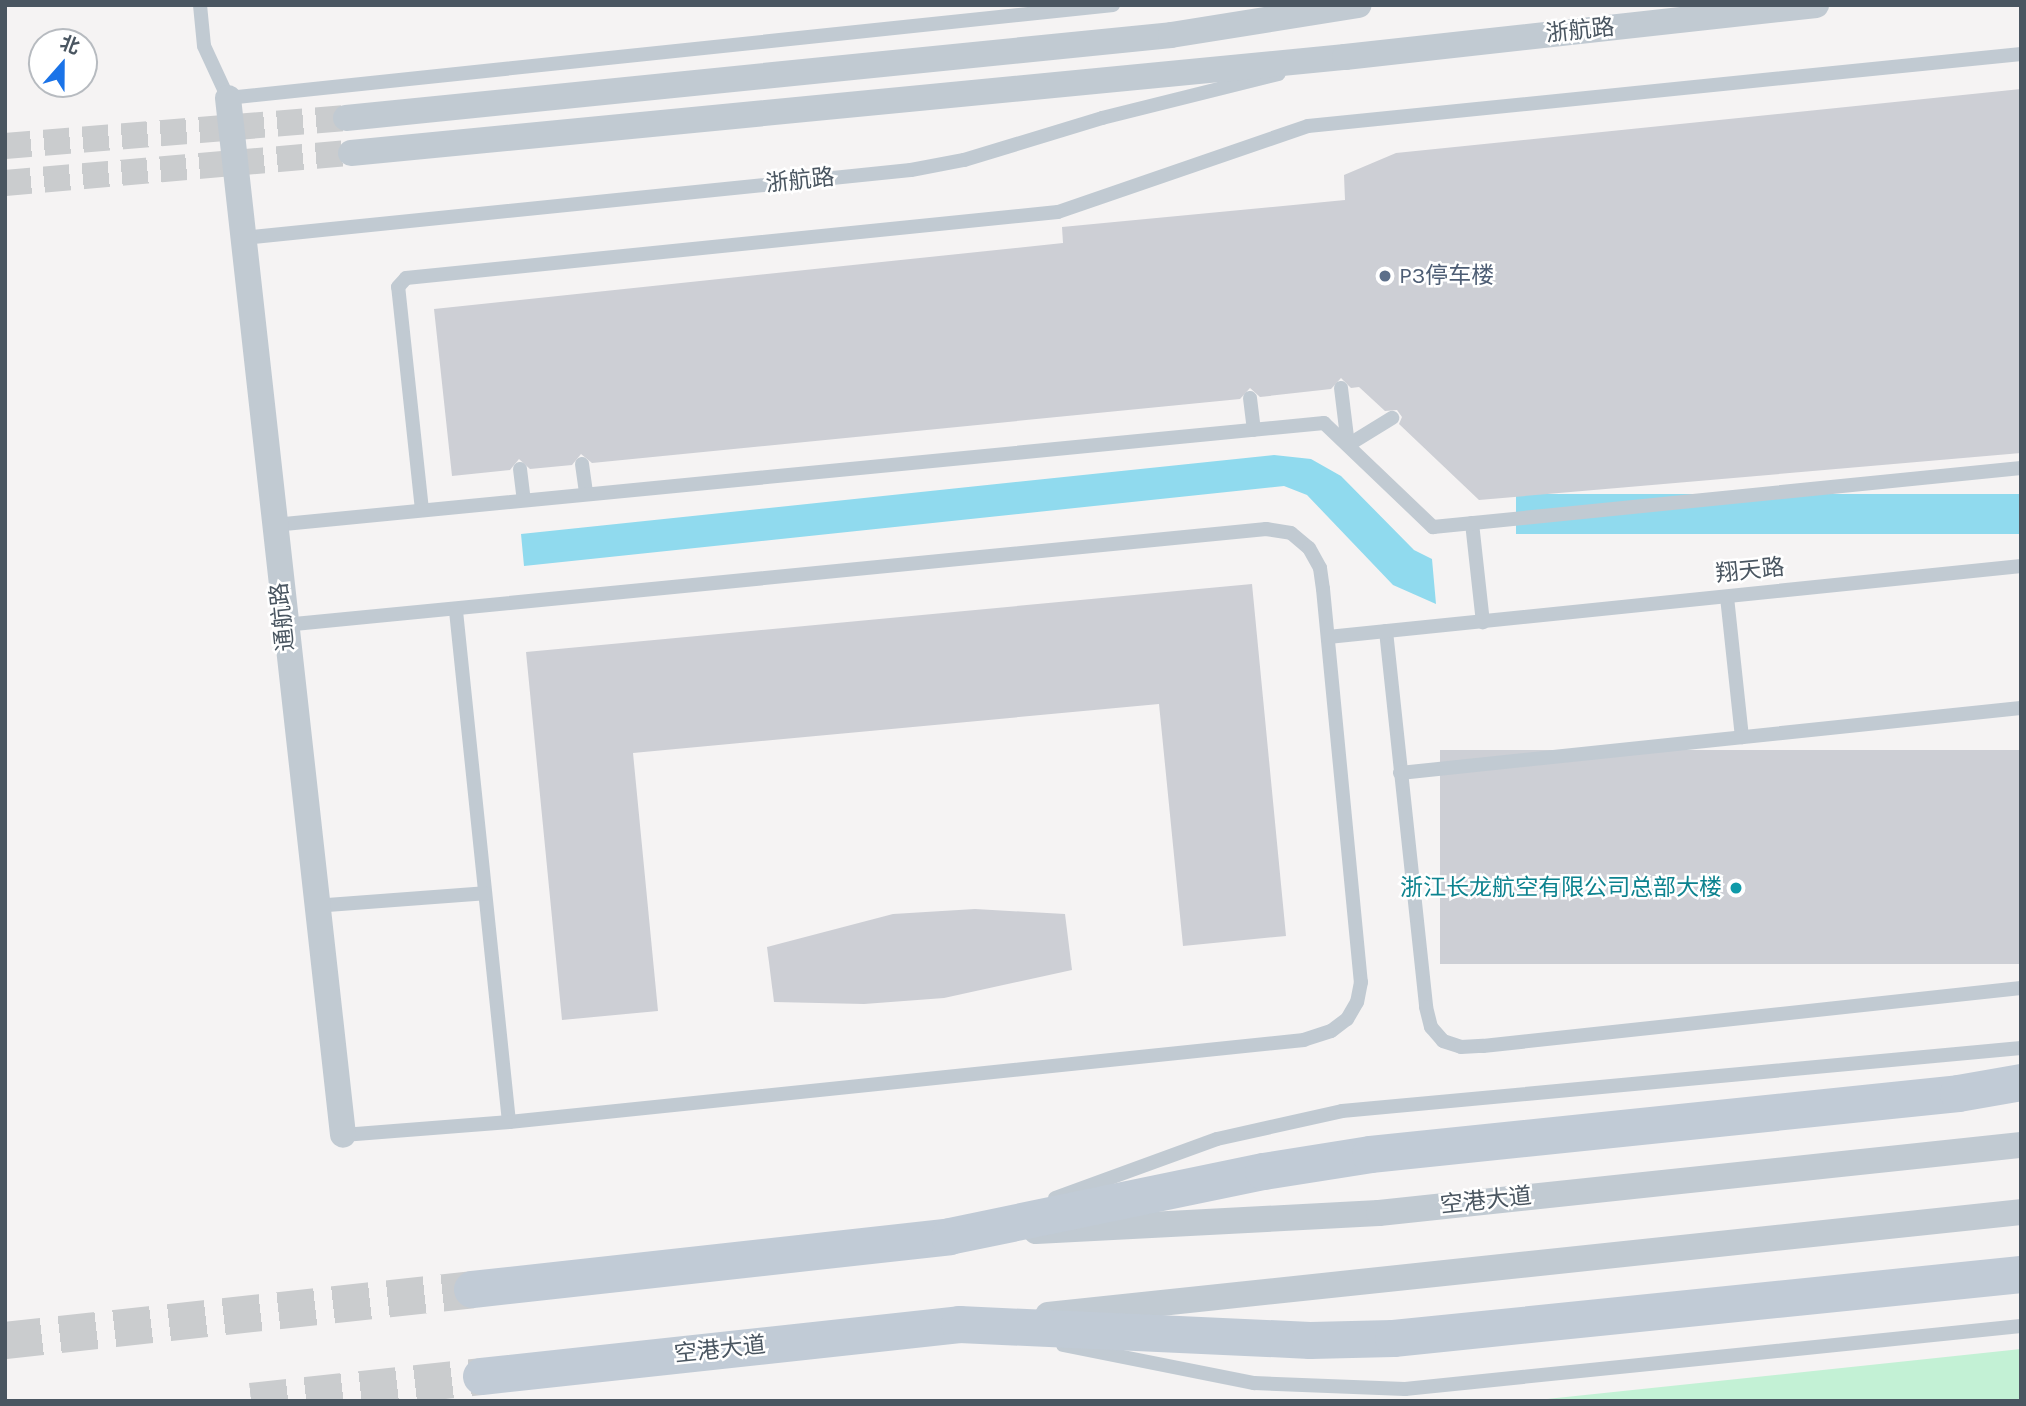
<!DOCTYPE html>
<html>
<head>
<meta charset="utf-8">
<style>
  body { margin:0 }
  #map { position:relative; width:2026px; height:1406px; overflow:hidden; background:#f5f3f3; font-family:Karla,"Noto Sans SC",sans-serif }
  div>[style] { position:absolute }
  .green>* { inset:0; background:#c3f1d5 }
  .water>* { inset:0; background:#90daee; transform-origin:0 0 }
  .building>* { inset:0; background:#cdcfd5; transform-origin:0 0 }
  .street-tunnel>* { height:26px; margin-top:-13px; transform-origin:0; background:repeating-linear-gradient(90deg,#caccce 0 26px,transparent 0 39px) }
  .secondary-tunnel>* { height:37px; margin-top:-18.5px; transform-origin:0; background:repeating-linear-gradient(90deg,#caccce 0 37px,transparent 0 55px) }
  .lane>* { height:14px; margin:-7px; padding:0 7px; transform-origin:7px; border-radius:7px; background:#c1cad2 }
  .street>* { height:26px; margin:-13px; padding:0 13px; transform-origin:13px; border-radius:13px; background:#c1cad2 }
  .secondary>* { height:37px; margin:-18.5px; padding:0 18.5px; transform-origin:18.5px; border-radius:18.5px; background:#c1cbd6 }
  .dots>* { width:19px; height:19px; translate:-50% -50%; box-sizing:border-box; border:4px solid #fff; border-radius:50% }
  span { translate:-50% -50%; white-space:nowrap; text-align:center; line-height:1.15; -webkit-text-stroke:5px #fff; paint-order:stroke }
  .street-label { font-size:23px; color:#4a5661 }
  .service-label { font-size:23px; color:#4e5e75 }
  .left { translate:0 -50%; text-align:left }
  .culture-label { font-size:23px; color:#0d838f }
  .right { translate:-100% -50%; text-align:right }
  .frame { position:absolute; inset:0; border:7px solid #4a5661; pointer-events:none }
  .north { position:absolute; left:28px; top:28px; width:70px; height:70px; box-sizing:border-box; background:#fff; border:2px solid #b7bbc0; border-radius:50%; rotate:21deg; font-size:19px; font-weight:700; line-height:28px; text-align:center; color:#4a5661 }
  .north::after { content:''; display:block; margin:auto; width:24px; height:32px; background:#1a73e8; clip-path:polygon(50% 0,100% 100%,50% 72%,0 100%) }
</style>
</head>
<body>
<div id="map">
  <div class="green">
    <i style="clip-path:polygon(2021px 1349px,2021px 1401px,1528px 1401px)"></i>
  </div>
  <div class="water">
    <i style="clip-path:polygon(1274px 455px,1311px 459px,1341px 476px,1414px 550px,1432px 559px,1436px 604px,1393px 585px,1307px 495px,1284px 486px,524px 566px,521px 534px)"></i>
    <i style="left:2021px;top:494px;width:40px;height:505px;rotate:90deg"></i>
  </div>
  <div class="building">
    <i style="clip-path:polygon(2021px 89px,2021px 453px,1479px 500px,1399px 424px,1402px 417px,1397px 410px,1385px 411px,1359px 387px,1351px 388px,1341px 378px,1331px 389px,1260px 397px,1250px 388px,1240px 399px,592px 463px,581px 454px,572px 465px,530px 469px,519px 459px,510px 470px,452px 476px,434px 309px,1063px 243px,1062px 227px,1345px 200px,1344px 175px,1396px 153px)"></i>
    <i style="clip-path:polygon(1252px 584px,1286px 936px,1183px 946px,1159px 704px,633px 753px,658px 1011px,562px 1020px,526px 652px)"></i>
    <i style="left:2021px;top:750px;width:214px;height:581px;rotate:90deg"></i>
    <i style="clip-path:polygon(975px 909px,1065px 914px,1072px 970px,944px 998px,864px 1004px,774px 1002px,767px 947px,893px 914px)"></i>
  </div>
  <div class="street-tunnel">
    <i style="left:5px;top:146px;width:342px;rotate:-4.7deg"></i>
    <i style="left:5px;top:183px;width:347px;rotate:-5deg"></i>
  </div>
  <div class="secondary-tunnel">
    <i style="left:5px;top:1340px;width:470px;rotate:-6.2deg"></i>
    <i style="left:251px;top:1401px;width:231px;rotate:-6.2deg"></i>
  </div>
  <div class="lane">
    <i style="left:200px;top:5px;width:41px;rotate:84.4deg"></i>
    <i style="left:204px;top:46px;width:57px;rotate:65.2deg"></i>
    <i style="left:228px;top:98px;width:890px;rotate:-6deg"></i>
    <i style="left:243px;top:238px;width:671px;rotate:-5.81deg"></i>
    <i style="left:911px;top:170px;width:54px;rotate:-10.7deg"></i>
    <i style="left:964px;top:160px;width:144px;rotate:-16.9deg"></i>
    <i style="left:1102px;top:118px;width:182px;rotate:-14deg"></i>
    <i style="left:1341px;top:388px;width:57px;rotate:83deg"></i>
    <i style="left:1348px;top:445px;width:52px;rotate:-31.5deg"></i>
    <i style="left:1250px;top:398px;width:32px;rotate:83deg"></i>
    <i style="left:582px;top:464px;width:30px;rotate:82deg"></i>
    <i style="left:520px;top:469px;width:31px;rotate:83deg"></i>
    <i style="left:422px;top:510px;width:224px;rotate:-96.1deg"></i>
    <i style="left:398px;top:287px;width:12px;rotate:-48deg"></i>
    <i style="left:406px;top:278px;width:655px;rotate:-5.78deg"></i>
    <i style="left:1058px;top:212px;width:264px;rotate:-19deg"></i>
    <i style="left:1308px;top:126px;width:717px;rotate:-5.77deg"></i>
    <i style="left:1472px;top:523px;width:100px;rotate:83.7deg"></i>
    <i style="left:274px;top:525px;width:1055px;rotate:-5.55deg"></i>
    <i style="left:1324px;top:423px;width:151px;rotate:43.7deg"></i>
    <i style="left:1433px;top:527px;width:591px;rotate:-5.73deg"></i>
    <i style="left:1727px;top:597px;width:141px;rotate:83.9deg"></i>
    <i style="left:284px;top:625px;width:987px;rotate:-5.58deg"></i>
    <i style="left:1266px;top:529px;width:25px;rotate:9deg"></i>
    <i style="left:1291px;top:533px;width:23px;rotate:40deg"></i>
    <i style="left:1309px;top:548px;width:23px;rotate:61deg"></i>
    <i style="left:1320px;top:568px;width:21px;rotate:82deg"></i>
    <i style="left:1323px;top:589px;width:395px;rotate:84.5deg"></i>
    <i style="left:1361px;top:982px;width:20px;rotate:101deg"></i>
    <i style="left:1357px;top:1002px;width:20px;rotate:120deg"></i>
    <i style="left:1347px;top:1019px;width:20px;rotate:143deg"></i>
    <i style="left:1331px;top:1031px;width:28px;rotate:162deg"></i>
    <i style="left:1304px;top:1040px;width:799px;rotate:174.11deg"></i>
    <i style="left:509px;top:1122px;width:514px;rotate:-95.92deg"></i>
    <i style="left:1386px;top:631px;width:378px;rotate:83.9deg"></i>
    <i style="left:1426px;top:1007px;width:21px;rotate:76deg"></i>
    <i style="left:1431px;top:1027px;width:18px;rotate:49deg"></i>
    <i style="left:1443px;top:1041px;width:19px;rotate:18deg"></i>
    <i style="left:1461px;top:1047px;width:22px;rotate:-3deg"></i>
    <i style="left:1483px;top:1046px;width:541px;rotate:-6.15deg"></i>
    <i style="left:1328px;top:637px;width:697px;rotate:-5.85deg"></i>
    <i style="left:1400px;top:773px;width:624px;rotate:-5.98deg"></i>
    <i style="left:314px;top:906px;width:171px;rotate:-4.3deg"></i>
    <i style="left:343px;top:1135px;width:167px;rotate:-4.5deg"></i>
    <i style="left:1055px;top:1198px;width:172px;rotate:-20deg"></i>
    <i style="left:1217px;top:1139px;width:128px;rotate:-12.6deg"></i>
    <i style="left:1342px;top:1111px;width:682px;rotate:-5.3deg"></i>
    <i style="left:1063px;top:1345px;width:195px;rotate:11.3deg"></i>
    <i style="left:1254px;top:1383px;width:151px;rotate:2.3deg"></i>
    <i style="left:1405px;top:1389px;width:619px;rotate:-5.84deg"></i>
  </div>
  <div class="street">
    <i style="left:228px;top:98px;width:1043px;rotate:83.67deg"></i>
    <i style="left:346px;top:118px;width:829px;rotate:-5.74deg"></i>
    <i style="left:1171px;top:35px;width:190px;rotate:-9.1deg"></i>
    <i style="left:351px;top:153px;width:999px;rotate:-5.52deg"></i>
    <i style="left:1345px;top:57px;width:474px;rotate:-6.3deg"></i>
    <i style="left:1036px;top:1231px;width:343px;rotate:-3deg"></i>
    <i style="left:1379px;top:1213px;width:646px;rotate:-6.05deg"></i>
    <i style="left:1048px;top:1315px;width:978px;rotate:-6.04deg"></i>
  </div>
  <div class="secondary">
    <i style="left:472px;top:1289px;width:480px;rotate:-6.3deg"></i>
    <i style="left:949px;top:1236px;width:321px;rotate:-11.7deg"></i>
    <i style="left:1263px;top:1171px;width:108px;rotate:-9deg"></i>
    <i style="left:1370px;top:1154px;width:591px;rotate:-5.92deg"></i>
    <i style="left:1958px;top:1093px;width:64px;rotate:-9.9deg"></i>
    <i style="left:481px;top:1376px;width:481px;rotate:-6.2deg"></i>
    <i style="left:959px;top:1324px;width:351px;rotate:2.6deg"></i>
    <i style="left:1310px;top:1340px;width:83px;rotate:-1.4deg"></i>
    <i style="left:1393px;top:1338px;width:631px;rotate:-5.82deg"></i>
  </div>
  <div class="dots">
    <i style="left:1385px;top:276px;background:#5c6f8a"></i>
    <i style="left:1736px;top:888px;background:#0f9aa8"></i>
  </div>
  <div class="street-label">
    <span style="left:1580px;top:31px;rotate:-6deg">浙航路</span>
    <span style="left:800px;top:181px;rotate:-6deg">浙航路</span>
    <span style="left:1750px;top:571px;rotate:-6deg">翔天路</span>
    <span style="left:283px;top:617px;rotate:-96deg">通航路</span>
    <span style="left:1486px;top:1201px;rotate:-6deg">空港大道</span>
    <span style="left:720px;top:1350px;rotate:-6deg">空港大道</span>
  </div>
  <div class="service-label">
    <span class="left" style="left:1399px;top:276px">P3停车楼</span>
  </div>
  <div class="culture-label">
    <span class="right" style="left:1722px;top:888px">浙江长龙航空有限公司总部大楼</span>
  </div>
  <div class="frame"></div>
  <div class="north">北</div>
</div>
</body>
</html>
